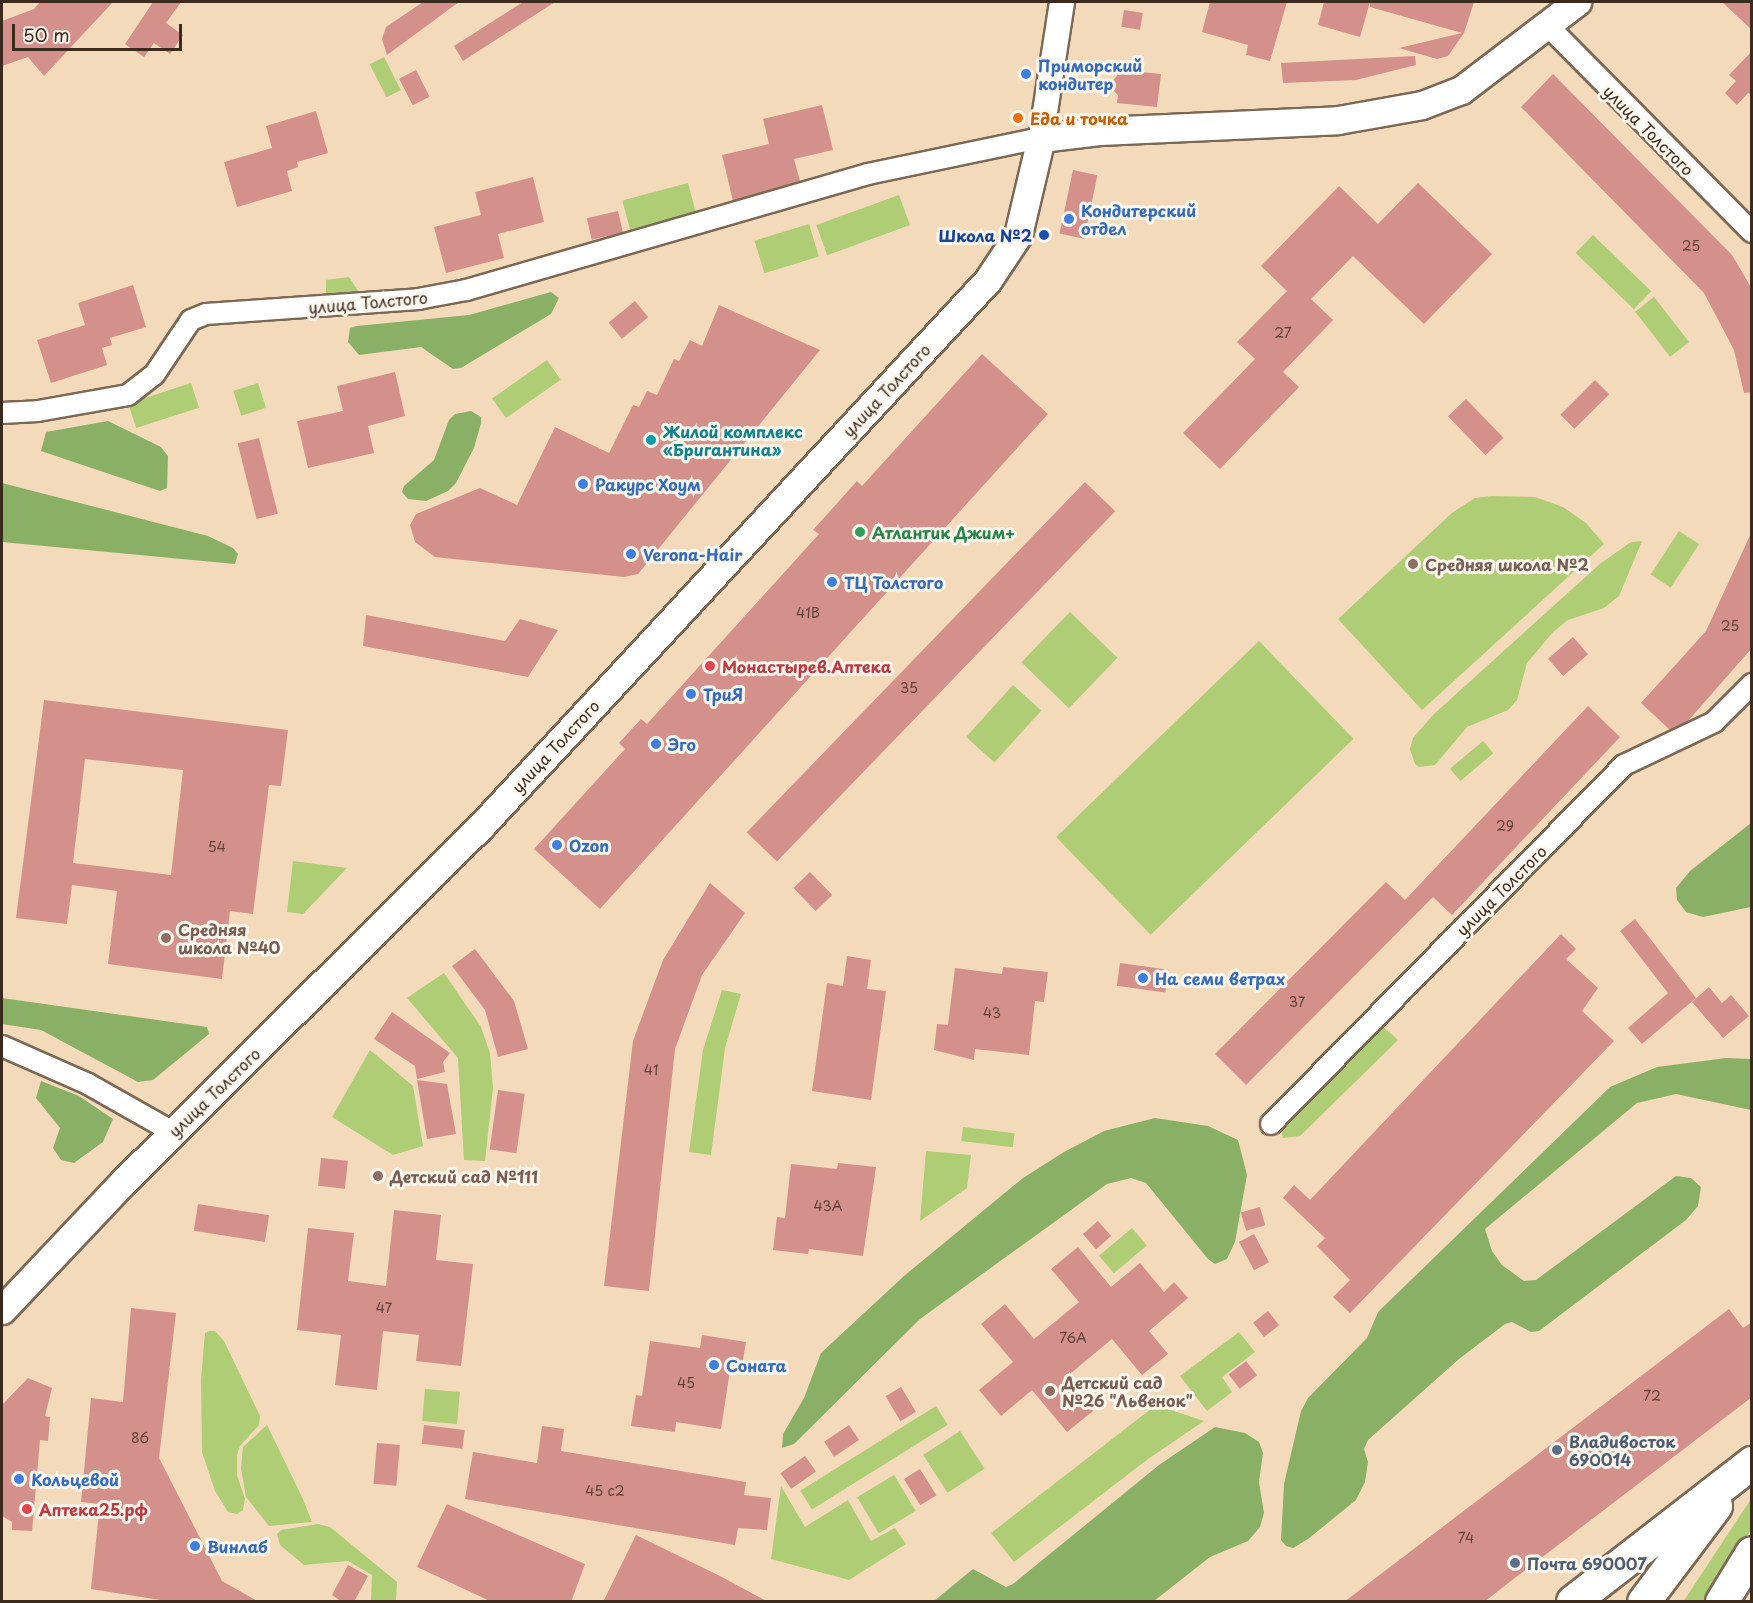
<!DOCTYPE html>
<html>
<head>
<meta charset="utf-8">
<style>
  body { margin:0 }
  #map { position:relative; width:1753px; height:1603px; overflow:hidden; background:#f3daba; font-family:"Playpen Sans",sans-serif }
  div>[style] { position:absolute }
  .green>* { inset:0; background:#aecd75; transform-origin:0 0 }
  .forest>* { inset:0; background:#8ab066 }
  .building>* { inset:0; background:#d4908b; transform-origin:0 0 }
  .roads { filter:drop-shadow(2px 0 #7b6855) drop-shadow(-2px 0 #7b6855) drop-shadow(0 2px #7b6855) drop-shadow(0 -2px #7b6855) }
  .minor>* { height:20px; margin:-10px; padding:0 10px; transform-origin:10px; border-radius:10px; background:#fff }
  .tertiary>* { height:24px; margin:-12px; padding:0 12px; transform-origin:12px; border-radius:12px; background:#fff }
  .secondary>* { height:27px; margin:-13.5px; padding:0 13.5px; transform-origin:13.5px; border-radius:13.5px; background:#fff }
  .trunk>* { height:32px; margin:-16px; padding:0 16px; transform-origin:16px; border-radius:16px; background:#fff }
  .dots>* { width:16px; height:16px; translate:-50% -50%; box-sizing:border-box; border:3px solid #fbf7ec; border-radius:50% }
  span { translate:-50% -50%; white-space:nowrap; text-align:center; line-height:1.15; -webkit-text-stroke:6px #fbf7ec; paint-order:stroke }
  .number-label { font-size:14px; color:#614439 }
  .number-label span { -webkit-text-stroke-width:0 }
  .shop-label { font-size:16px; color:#366cbe; font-weight:700 }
  .left { translate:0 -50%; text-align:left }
  .food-label { font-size:16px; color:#c56008; font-weight:700 }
  .street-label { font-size:16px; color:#3b2a1e }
  .transit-label { font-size:16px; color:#164399; font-weight:700 }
  .right { translate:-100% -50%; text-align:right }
  .culture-label { font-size:16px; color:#0d838f; font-weight:700 }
  .leisure-label { font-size:16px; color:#27864d; font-weight:700 }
  .education-label { font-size:16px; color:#785e54; font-weight:700 }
  .health-label { font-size:16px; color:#be3a42; font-weight:700 }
  .service-label { font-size:16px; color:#4e5e75; font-weight:700 }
  .frame { position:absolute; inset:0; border:3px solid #3b2a1e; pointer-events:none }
  .scale { position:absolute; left:12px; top:24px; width:170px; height:27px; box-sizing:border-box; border:3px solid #3b2a1e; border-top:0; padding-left:8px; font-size:18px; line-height:21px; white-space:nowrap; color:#3b2a1e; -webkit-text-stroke:4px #fbf7ec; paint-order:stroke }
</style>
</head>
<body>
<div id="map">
  <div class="green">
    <i style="left:384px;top:57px;width:37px;height:16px;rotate:63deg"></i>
    <i style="left:688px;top:183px;width:30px;height:68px;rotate:75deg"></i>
    <i style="left:899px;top:195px;width:32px;height:88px;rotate:70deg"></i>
    <i style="left:809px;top:224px;width:34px;height:57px;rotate:73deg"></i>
    <i style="left:1593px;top:235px;width:81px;height:25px;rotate:44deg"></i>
    <i style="clip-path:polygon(349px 277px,361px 295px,326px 297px,326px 280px)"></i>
    <i style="left:1654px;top:297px;width:57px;height:24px;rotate:52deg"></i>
    <i style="left:547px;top:360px;width:24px;height:67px;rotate:55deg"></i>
    <i style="left:191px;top:383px;width:26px;height:66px;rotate:72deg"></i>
    <i style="left:258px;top:383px;width:26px;height:26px;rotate:72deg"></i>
    <i style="clip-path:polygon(1492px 496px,1535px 497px,1563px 507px,1586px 523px,1604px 544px,1422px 710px,1338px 619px,1452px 513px,1475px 498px)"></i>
    <i style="left:1679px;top:531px;width:24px;height:52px;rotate:33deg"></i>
    <i style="clip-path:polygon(1642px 541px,1619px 596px,1604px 608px,1568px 620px,1553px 632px,1527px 663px,1517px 700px,1508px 710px,1467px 727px,1435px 765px,1419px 767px,1415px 764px,1410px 749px,1413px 738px,1434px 714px,1601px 563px,1631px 542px)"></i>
    <i style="left:1070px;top:612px;width:66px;height:70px;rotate:44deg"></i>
    <i style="left:1259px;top:641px;width:136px;height:282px;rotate:46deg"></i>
    <i style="left:1013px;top:685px;width:38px;height:70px;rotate:42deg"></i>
    <i style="left:1483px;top:741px;width:16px;height:43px;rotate:50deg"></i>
    <i style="clip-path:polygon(293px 861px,347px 868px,303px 914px,287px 912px)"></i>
    <i style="clip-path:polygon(444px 973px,481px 1027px,490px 1053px,493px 1088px,485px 1161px,464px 1160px,458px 1058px,407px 998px)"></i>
    <i style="clip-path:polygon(722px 990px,741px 994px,725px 1048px,711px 1155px,689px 1152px,703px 1050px)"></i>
    <i style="clip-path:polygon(1381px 1025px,1398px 1040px,1300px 1136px,1283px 1138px,1280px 1128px)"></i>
    <i style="clip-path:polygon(370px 1050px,413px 1086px,423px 1146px,393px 1155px,332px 1117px)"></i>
    <i style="left:963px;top:1127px;width:52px;height:14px;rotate:7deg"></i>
    <i style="clip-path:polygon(926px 1151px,971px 1155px,967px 1188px,920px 1221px)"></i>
    <i style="left:1132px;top:1228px;width:23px;height:43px;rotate:50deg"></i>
    <i style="clip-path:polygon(209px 1331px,215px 1331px,224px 1341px,260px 1416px,259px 1425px,240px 1446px,237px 1455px,237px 1475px,245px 1499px,243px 1510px,237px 1514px,228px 1512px,215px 1491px,202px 1452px,201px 1379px,205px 1333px)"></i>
    <i style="clip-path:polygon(1239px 1332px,1255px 1352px,1222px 1377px,1232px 1392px,1207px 1411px,1180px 1376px)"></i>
    <i style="left:425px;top:1389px;width:35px;height:32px;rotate:5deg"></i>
    <i style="clip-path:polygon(1156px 1405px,1204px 1421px,1148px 1459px,1014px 1562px,991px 1533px)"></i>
    <i style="left:936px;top:1406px;width:22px;height:160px;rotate:58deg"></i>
    <i style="clip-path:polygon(267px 1425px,302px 1497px,312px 1522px,269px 1526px,246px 1497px,241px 1469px,243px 1447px)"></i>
    <i style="left:960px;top:1431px;width:45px;height:44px;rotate:57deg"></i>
    <i style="left:894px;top:1475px;width:42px;height:43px;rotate:59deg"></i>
    <i style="clip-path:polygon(781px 1486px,805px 1527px,848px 1500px,871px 1541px,895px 1528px,906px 1544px,849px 1580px,771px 1559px)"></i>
    <i style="clip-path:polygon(1751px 1499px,1751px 1530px,1706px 1601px,1683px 1602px)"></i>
    <i style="clip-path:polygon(318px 1524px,330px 1527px,397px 1582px,396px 1601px,371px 1601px,372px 1575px,348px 1561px,304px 1565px,280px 1545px,277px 1534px,281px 1530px)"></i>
  </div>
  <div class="forest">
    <i style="clip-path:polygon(551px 292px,559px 298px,551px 314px,461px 368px,453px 369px,421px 347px,359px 355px,348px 342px,350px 328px,357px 326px,469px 315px)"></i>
    <i style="clip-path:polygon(471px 411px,481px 417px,481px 423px,474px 448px,456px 483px,448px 491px,426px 501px,408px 499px,402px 492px,404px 486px,434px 460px,449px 420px,455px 414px)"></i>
    <i style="clip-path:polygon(108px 421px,161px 447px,168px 456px,167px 488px,160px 491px,41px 451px,46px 432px)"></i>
    <i style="clip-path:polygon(2px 483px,208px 536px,233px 548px,238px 554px,235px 564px,2px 542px)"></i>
    <i style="clip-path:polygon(1751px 823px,1751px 907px,1703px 917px,1686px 912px,1677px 900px,1676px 888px,1690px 871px)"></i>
    <i style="clip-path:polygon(2px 998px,207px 1027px,209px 1034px,153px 1080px,138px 1082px,41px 1030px,2px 1024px)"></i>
    <i style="clip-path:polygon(1726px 1058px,1751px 1059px,1751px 1110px,1676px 1094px,1637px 1103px,1485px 1229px,1492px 1251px,1502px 1265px,1524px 1281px,1536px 1280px,1676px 1176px,1691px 1178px,1701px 1187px,1698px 1206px,1686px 1220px,1539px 1331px,1531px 1332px,1512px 1322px,1505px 1324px,1459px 1359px,1368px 1440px,1364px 1449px,1368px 1462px,1365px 1482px,1356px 1500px,1308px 1539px,1293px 1548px,1286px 1546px,1281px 1540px,1284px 1484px,1301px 1411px,1308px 1398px,1367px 1338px,1378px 1312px,1610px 1087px,1657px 1067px)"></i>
    <i style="clip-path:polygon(41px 1081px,79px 1096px,113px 1119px,103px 1142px,74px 1163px,61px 1160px,53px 1148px,60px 1128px,36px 1098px)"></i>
    <i style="clip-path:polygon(1155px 1118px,1208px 1126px,1238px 1140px,1247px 1175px,1235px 1242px,1227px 1259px,1215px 1264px,1208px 1259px,1146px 1183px,1131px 1178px,1107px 1184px,920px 1319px,794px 1444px,782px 1448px,783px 1434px,804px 1398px,821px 1353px,904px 1276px,1023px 1178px,1064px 1152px,1104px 1131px)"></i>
    <i style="clip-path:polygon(1215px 1427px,1245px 1433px,1259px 1442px,1263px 1453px,1259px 1482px,1264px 1513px,1260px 1527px,1248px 1541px,1210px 1557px,1154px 1601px,934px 1601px,973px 1569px,1006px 1587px,1013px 1584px,1159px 1465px)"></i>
  </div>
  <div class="building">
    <i style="clip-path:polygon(40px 2px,113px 2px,44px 76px,28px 57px,2px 66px,2px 21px,34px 9px)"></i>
    <i style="clip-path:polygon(153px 2px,181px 2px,166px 23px,183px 35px,170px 54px,154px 43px,144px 57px,125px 44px)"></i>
    <i style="clip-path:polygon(423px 2px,459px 2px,387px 55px,382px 39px,386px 27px)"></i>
    <i style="clip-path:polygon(523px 2px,555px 2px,463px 61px,454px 46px)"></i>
    <i style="clip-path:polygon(1210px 2px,1287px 2px,1270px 61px,1246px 55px,1248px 45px,1202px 32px)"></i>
    <i style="clip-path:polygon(1324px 2px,1370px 2px,1360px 37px,1318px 25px)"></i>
    <i style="clip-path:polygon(1370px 2px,1474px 2px,1464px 33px,1448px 56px,1437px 59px,1399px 48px,1462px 33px,1370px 7px)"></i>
    <i style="clip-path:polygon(1722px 2px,1752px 2px,1752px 30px)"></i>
    <i style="left:1124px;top:10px;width:19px;height:17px;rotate:9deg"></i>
    <i style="clip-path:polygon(1752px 51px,1752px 96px,1748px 93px,1737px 105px,1725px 93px,1736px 81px,1729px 75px)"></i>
    <i style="clip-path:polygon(1415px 56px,1416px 65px,1356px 80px,1283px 83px,1281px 63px)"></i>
    <i style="left:416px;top:70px;width:30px;height:19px;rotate:63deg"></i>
    <i style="clip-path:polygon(1121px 70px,1161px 74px,1157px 107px,1117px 103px,1118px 95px,1109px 86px)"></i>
    <i style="clip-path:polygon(1553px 74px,1732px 255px,1752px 289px,1752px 392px,1744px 393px,1734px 350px,1704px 293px,1521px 107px)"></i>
    <i style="clip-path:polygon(822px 105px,833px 150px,794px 159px,800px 181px,733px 201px,722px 155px,769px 144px,763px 119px)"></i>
    <i style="clip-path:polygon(316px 111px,328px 153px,297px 162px,298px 167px,287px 171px,292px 191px,237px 207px,224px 162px,272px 148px,266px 126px)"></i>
    <i style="left:1073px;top:170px;width:25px;height:65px;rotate:12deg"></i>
    <i style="clip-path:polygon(533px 177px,544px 222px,498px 234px,504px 258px,446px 273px,434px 227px,481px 215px,475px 192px)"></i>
    <i style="clip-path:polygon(1418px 183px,1492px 254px,1424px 324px,1353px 256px,1311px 299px,1333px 320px,1283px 372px,1299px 387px,1220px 469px,1183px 433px,1255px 359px,1237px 342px,1287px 291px,1261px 266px,1339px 186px,1378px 224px)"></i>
    <i style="left:618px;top:211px;width:22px;height:32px;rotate:77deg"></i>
    <i style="clip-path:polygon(133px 285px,146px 327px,110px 338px,112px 345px,102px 348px,107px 365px,51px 383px,37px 340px,85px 325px,78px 303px)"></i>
    <i style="left:635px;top:301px;width:21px;height:34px;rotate:51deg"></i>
    <i style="clip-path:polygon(719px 305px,820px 350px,638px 574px,624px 577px,435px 557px,415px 542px,410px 525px,416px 514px,480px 488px,517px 505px,555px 427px,609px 453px,633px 405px,639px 407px,647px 391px,657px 395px,674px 359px,679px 361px,690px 340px,702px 346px)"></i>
    <i style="clip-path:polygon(982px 354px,1048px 414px,600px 909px,534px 849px,625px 749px,619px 743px,641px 719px,647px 724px,819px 534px,813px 530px,857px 481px,862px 486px)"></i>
    <i style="clip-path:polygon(395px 372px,405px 416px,368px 426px,374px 453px,308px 468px,297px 421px,343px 411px,337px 386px)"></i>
    <i style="left:1595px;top:380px;width:20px;height:49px;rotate:45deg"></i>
    <i style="left:1466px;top:399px;width:54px;height:25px;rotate:46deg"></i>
    <i style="left:259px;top:438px;width:78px;height:22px;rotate:76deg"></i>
    <i style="left:1085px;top:482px;width:42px;height:487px;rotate:44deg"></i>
    <i style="clip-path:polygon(1752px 531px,1752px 648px,1687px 722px,1670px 730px,1641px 703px,1706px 631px)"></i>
    <i style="clip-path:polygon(366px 615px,505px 641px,520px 619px,558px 630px,528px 677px,363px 646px)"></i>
    <i style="left:1573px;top:637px;width:23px;height:33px;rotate:49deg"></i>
    <i style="clip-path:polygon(evenodd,44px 700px,288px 730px,281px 786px,269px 785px,253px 914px,230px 911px,222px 979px,108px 964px,117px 891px,72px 885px,67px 924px,16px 918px,44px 700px,85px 759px,183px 770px,171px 875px,73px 863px,85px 759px)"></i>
    <i style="clip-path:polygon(1588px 706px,1620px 737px,1452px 915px,1433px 897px,1246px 1085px,1215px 1054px,1386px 882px,1405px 900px)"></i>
    <i style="left:810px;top:872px;width:32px;height:23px;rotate:46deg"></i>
    <i style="clip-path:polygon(710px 883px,745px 913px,702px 975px,675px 1049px,649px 1291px,604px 1286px,633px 1041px,663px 960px)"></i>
    <i style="clip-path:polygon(1635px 919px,1696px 998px,1642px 1044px,1628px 1028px,1668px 993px,1620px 931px)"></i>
    <i style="clip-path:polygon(1561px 934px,1576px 949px,1566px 959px,1598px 988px,1582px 1011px,1614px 1041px,1350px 1313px,1333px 1297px,1350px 1280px,1317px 1246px,1325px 1238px,1283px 1198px,1294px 1185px,1310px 1200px)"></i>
    <i style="clip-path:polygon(475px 949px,514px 1001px,528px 1049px,498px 1057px,485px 1010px,452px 966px)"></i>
    <i style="clip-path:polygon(847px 956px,871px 960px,867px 989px,886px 991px,871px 1100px,812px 1091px,827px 983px,843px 986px)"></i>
    <i style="left:1120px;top:963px;width:49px;height:23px;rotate:8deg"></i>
    <i style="clip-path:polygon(1003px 967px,1048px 972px,1044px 1002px,1035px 1001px,1029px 1055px,975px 1049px,974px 1060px,934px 1050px,937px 1024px,948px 1025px,955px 968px,1002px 974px)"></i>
    <i style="clip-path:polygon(1709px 987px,1722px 1003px,1731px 995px,1749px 1016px,1723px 1038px,1692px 1002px)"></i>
    <i style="clip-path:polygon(392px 1012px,450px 1053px,443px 1062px,445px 1072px,417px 1079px,415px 1066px,374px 1039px)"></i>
    <i style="clip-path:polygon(417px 1080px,447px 1084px,456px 1134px,427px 1139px)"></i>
    <i style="left:498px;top:1090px;width:27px;height:60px;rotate:8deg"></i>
    <i style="left:321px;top:1158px;width:27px;height:28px;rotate:6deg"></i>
    <i style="clip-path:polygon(838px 1163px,876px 1167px,863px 1256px,809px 1249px,808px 1254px,773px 1250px,777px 1217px,785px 1218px,791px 1164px,837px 1169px)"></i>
    <i style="left:198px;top:1204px;width:72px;height:27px;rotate:9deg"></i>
    <i style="left:1260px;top:1207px;width:19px;height:20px;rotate:74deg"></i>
    <i style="clip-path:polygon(394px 1210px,441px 1215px,436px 1260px,473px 1264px,461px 1366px,416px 1361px,419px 1335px,383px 1331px,377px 1390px,335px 1385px,341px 1335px,297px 1330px,308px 1228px,354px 1233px,348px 1281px,386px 1286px)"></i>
    <i style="left:1098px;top:1221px;width:20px;height:20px;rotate:49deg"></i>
    <i style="left:1254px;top:1234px;width:32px;height:17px;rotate:62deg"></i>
    <i style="clip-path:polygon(1078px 1247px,1111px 1287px,1140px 1263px,1164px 1292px,1174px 1282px,1188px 1298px,1149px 1331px,1168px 1354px,1142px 1375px,1112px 1339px,1065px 1378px,1093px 1411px,1067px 1432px,1032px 1390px,1001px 1416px,979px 1390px,1013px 1362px,981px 1324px,1005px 1304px,1034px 1339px,1079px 1302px,1051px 1269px)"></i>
    <i style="clip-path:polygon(131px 1308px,176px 1313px,159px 1458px,222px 1581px,259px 1602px,173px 1602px,91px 1589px,100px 1504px,81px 1502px,91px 1398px,123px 1402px)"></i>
    <i style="clip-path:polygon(1729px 1309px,1743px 1328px,1752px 1322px,1752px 1397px,1507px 1584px,1484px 1602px,1344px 1602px)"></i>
    <i style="left:1268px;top:1311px;width:18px;height:19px;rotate:52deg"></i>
    <i style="clip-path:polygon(702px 1335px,746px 1342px,741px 1371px,730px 1370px,721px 1429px,676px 1422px,675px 1432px,631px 1426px,636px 1395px,642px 1396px,650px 1341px,700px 1348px)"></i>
    <i style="left:1246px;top:1361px;width:18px;height:22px;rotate:52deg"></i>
    <i style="clip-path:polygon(28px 1378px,52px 1388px,45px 1416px,50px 1417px,48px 1441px,40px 1440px,32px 1531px,12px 1530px,12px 1522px,2px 1516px,2px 1405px)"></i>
    <i style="left:901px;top:1387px;width:29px;height:18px;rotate:59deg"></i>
    <i style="left:424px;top:1425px;width:41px;height:19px;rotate:7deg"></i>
    <i style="left:849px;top:1425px;width:18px;height:30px;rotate:56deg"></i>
    <i style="clip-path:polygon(542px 1426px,564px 1429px,561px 1451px,746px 1482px,744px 1495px,771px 1498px,767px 1530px,738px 1528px,735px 1545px,465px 1499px,473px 1452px,537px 1463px)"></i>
    <i style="left:377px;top:1443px;width:23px;height:41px;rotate:5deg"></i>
    <i style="left:805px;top:1456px;width:19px;height:30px;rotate:55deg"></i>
    <i style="left:920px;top:1469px;width:31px;height:19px;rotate:58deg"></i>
    <i style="clip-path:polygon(447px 1504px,585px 1564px,571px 1602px,492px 1602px,417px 1567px)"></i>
    <i style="clip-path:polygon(636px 1535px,720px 1576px,768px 1602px,603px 1602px)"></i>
    <i style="clip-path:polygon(348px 1565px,368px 1576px,354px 1602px,342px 1602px,332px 1595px)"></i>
  </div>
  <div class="roads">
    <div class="minor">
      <i style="left:1548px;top:26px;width:290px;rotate:45.3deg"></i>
      <i style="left:2px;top:413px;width:36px;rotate:-3deg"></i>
      <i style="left:38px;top:411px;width:91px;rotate:-10.1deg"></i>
      <i style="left:128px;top:395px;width:33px;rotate:-38deg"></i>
      <i style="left:154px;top:375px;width:66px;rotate:-56.1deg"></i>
      <i style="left:191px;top:320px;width:16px;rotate:-22deg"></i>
      <i style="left:206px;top:314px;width:213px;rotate:-4deg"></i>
      <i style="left:418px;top:299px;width:49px;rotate:-10.6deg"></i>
      <i style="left:466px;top:290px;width:418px;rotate:-16.1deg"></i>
      <i style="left:868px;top:174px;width:177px;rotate:-11.8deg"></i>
      <i style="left:2px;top:1046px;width:94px;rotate:23.8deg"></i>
      <i style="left:88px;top:1084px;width:98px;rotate:29.5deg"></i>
      <i style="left:1271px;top:1124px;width:503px;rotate:-45.48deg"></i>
      <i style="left:1624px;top:765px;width:100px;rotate:-25.5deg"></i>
      <i style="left:1714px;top:722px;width:54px;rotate:-45deg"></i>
    </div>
    <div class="tertiary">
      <i style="left:1041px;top:138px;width:138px;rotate:-81.2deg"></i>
    </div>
    <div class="secondary">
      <i style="left:2px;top:1310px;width:179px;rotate:-46.6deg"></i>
      <i style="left:125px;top:1180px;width:502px;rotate:-44.84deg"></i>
      <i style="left:481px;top:826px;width:745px;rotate:-47.12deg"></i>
      <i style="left:988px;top:280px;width:54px;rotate:-56.3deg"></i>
      <i style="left:1018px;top:235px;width:100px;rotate:-76.7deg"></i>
      <i style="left:1041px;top:138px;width:59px;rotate:-6.8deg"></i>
      <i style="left:1100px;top:131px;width:238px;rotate:-2.6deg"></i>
      <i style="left:1338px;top:120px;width:85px;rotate:-10.1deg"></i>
      <i style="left:1422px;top:105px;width:42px;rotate:-21deg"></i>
      <i style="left:1461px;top:90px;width:146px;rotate:-37.2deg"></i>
    </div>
    <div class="trunk">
      <i style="left:1573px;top:1602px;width:227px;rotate:-37.8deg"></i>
      <i style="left:1644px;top:1602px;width:120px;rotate:-53.1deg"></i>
      <i style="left:1722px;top:1602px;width:57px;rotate:-58.5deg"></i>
    </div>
  </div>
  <div class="dots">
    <i style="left:1026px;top:74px;background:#3f7fe0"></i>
    <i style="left:1018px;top:118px;background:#e8710a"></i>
    <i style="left:1069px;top:219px;background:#3f7fe0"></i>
    <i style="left:1044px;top:235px;background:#1a4fb4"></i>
    <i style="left:651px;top:440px;background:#0f9aa8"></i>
    <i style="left:583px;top:484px;background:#3f7fe0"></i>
    <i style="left:860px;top:532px;background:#2e9e5b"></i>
    <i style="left:631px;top:554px;background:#3f7fe0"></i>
    <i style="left:1413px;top:564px;background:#8d6e63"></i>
    <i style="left:832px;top:582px;background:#3f7fe0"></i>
    <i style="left:710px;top:666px;background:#e0444e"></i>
    <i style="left:691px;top:694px;background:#3f7fe0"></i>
    <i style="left:656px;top:744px;background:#3f7fe0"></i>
    <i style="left:557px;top:845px;background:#3f7fe0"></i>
    <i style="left:166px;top:938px;background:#8d6e63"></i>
    <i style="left:1143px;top:978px;background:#3f7fe0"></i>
    <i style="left:378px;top:1176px;background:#8d6e63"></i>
    <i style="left:714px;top:1365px;background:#3f7fe0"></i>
    <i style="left:1050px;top:1391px;background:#8d6e63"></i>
    <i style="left:1557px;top:1450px;background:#5c6f8a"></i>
    <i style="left:19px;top:1479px;background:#3f7fe0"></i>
    <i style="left:27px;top:1509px;background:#e0444e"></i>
    <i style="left:195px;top:1546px;background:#3f7fe0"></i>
    <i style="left:1515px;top:1563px;background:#5c6f8a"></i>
  </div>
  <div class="number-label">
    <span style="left:1691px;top:246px">25</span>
    <span style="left:1283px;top:333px">27</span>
    <span style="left:808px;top:613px">41В</span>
    <span style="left:1730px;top:626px">25</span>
    <span style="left:909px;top:688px">35</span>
    <span style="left:1505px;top:826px">29</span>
    <span style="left:217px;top:847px">54</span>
    <span style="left:1297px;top:1002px">37</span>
    <span style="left:992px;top:1013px">43</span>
    <span style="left:651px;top:1070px">41</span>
    <span style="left:828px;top:1206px">43А</span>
    <span style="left:384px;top:1308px">47</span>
    <span style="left:1073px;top:1338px">76А</span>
    <span style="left:686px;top:1383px">45</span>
    <span style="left:1652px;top:1396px">72</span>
    <span style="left:140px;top:1438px">86</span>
    <span style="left:605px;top:1491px">45 с2</span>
    <span style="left:1466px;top:1538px">74</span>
  </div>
  <div class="shop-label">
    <span class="left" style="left:1038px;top:74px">Приморский<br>кондитер</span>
    <span class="left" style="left:1081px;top:219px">Кондитерский<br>отдел</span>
    <span class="left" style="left:595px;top:484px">Ракурс Хоум</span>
    <span class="left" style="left:643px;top:554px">Verona-Hair</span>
    <span class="left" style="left:844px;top:582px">ТЦ Толстого</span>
    <span class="left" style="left:703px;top:694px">ТриЯ</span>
    <span class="left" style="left:668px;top:744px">Эго</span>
    <span class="left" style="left:569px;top:845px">Ozon</span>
    <span class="left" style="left:1155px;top:978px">На семи ветрах</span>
    <span class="left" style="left:726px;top:1365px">Соната</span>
    <span class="left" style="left:31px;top:1479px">Кольцевой</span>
    <span class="left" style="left:207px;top:1546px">Винлаб</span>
  </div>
  <div class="food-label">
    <span class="left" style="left:1030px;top:118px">Еда и точка</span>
  </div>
  <div class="street-label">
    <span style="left:1649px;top:130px;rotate:45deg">улица Толстого</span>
    <span style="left:368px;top:302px;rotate:-5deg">улица Толстого</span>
    <span style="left:886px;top:390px;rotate:-47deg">улица Толстого</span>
    <span style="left:555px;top:746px;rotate:-47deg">улица Толстого</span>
    <span style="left:1501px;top:890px;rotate:-45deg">улица Толстого</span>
    <span style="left:214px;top:1092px;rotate:-44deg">улица Толстого</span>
  </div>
  <div class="transit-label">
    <span class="right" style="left:1032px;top:235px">Школа №2</span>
  </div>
  <div class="culture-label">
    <span class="left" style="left:663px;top:440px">Жилой комплекс<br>«Бригантина»</span>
  </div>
  <div class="leisure-label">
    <span class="left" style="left:872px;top:532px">Атлантик Джим+</span>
  </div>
  <div class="education-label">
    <span class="left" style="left:1425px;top:564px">Средняя школа №2</span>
    <span class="left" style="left:178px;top:938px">Средняя<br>школа №40</span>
    <span class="left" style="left:390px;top:1176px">Детский сад №111</span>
    <span class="left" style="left:1062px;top:1391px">Детский сад<br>№26 "Львенок"</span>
  </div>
  <div class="health-label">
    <span class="left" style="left:722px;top:666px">Монастырев.Аптека</span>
    <span class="left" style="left:39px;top:1509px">Аптека25.рф</span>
  </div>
  <div class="service-label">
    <span class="left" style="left:1569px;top:1450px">Владивосток<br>690014</span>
    <span class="left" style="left:1527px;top:1563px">Почта 690007</span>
  </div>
  <div class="frame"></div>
  <div class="scale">50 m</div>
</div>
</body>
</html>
